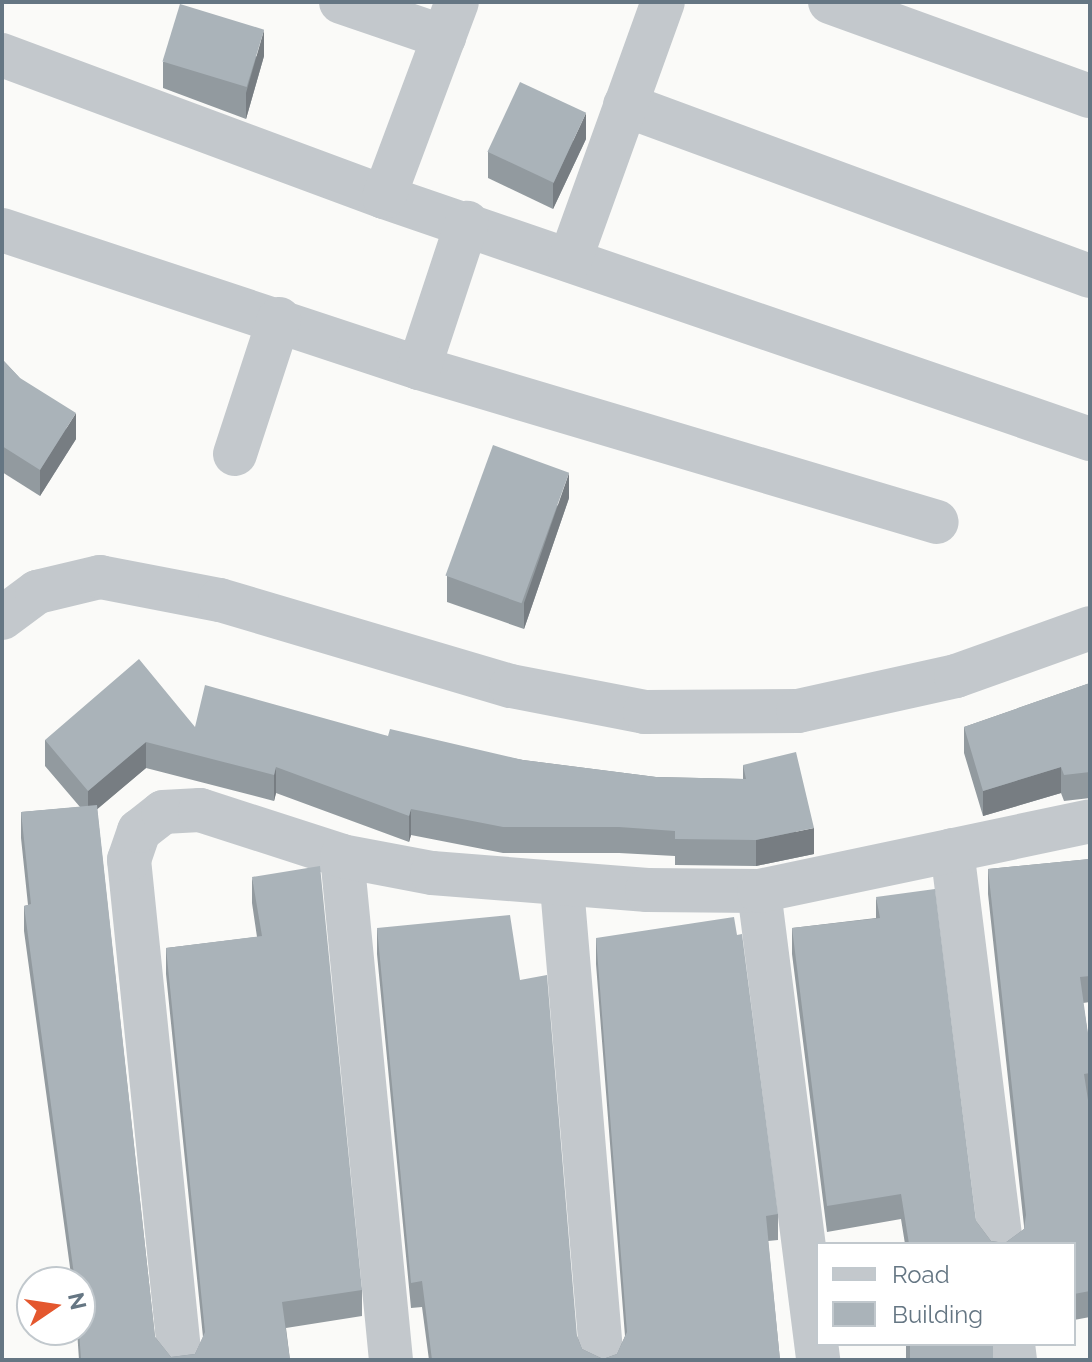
<!DOCTYPE html>
<html>
<head>
<meta charset="utf-8">
<style>
  body { margin:0 }
  #map { position:relative; width:1092px; height:1362px; overflow:hidden; background:#fafaf8; font-family:Raleway,sans-serif }
  div>[style] { position:absolute }
  .minor>* { height:44px; margin:-22px; padding:0 22px; transform-origin:22px; border-radius:22px; background:#c3c8cc }
  .wall>* { inset:0; background:#929a9f; transform-origin:0 0 }
  .shaded-wall>* { inset:0; background:#777d82 }
  .building>* { inset:0; background:#aab3b9; transform-origin:0 0 }
  span { translate:-50% -50%; white-space:nowrap; text-align:center; line-height:1.15; -webkit-text-stroke:8px #fff; paint-order:stroke }
  .frame { position:absolute; inset:0; border:4px solid #657683; pointer-events:none }
  .legend { position:absolute; left:816px; top:1242px; width:260px; height:104px; box-sizing:border-box; background:#fff; border:2px solid #c1c8cd; margin:0; padding:10px 14px; list-style:none; font-size:24px; color:#657683 }
  .legend li { display:flex; align-items:center; gap:16px; height:40px }
  .legend b { width:40px; border:2px solid #c1c8cd }
  .north { position:absolute; left:16px; top:1266px; width:80px; height:80px; box-sizing:border-box; background:#fff; border:2px solid #c1c8cd; border-radius:50%; rotate:77deg; font-size:22px; font-weight:700; line-height:32px; text-align:center; color:#657683 }
  .north::after { content:''; display:block; margin:auto; width:28px; height:36px; background:#e4572e; clip-path:polygon(50% 0,100% 100%,50% 72%,0 100%) }
</style>
</head>
<body>
<div id="map">
  <div class="minor">
    <i style="left:341px;top:2px;width:109px;rotate:18.8deg"></i>
    <i style="left:830px;top:2px;width:276px;rotate:19.9deg"></i>
    <i style="left:2px;top:55px;width:408px;rotate:20.4deg"></i>
    <i style="left:384px;top:197px;width:746px;rotate:18.92deg"></i>
    <i style="left:625px;top:105px;width:495px;rotate:20.2deg"></i>
    <i style="left:384px;top:197px;width:208px;rotate:-69.5deg"></i>
    <i style="left:2px;top:230px;width:439px;rotate:18.3deg"></i>
    <i style="left:419px;top:368px;width:540px;rotate:16.56deg"></i>
    <i style="left:570px;top:260px;width:274px;rotate:-70.2deg"></i>
    <i style="left:419px;top:368px;width:153px;rotate:-71.7deg"></i>
    <i style="left:235px;top:454px;width:142px;rotate:-71.9deg"></i>
    <i style="left:2px;top:618px;width:44px;rotate:-36.6deg"></i>
    <i style="left:37px;top:592px;width:65px;rotate:-13.4deg"></i>
    <i style="left:100px;top:577px;width:122px;rotate:10.9deg"></i>
    <i style="left:220px;top:600px;width:303px;rotate:16.5deg"></i>
    <i style="left:511px;top:686px;width:136px;rotate:11deg"></i>
    <i style="left:645px;top:712px;width:153px;rotate:-0.4deg"></i>
    <i style="left:798px;top:711px;width:162px;rotate:-12.5deg"></i>
    <i style="left:956px;top:676px;width:142px;rotate:-19.7deg"></i>
    <i style="left:952px;top:850px;width:397px;rotate:82.9deg"></i>
    <i style="left:342px;top:856px;width:506px;rotate:84.45deg"></i>
    <i style="left:562px;top:887px;width:475px;rotate:85.2deg"></i>
    <i style="left:759px;top:891px;width:473px;rotate:82.8deg"></i>
    <i style="left:1013px;top:1344px;width:16px;rotate:83deg"></i>
    <i style="left:180px;top:1360px;width:503px;rotate:-95.82deg"></i>
    <i style="left:129px;top:860px;width:31px;rotate:-71deg"></i>
    <i style="left:139px;top:831px;width:31px;rotate:-38deg"></i>
    <i style="left:163px;top:812px;width:37px;rotate:-3deg"></i>
    <i style="left:200px;top:810px;width:149px;rotate:17.9deg"></i>
    <i style="left:342px;top:856px;width:92px;rotate:10.7deg"></i>
    <i style="left:432px;top:873px;width:216px;rotate:4.5deg"></i>
    <i style="left:647px;top:890px;width:112px;rotate:0.5deg"></i>
    <i style="left:759px;top:891px;width:338px;rotate:-11.9deg"></i>
  </div>
  <div class="wall">
    <i style="clip-path:polygon(264px 56px,246px 119px,163px 88px,163px 62px)"></i>
    <i style="clip-path:polygon(586px 139px,553px 209px,488px 178px,488px 152px)"></i>
    <i style="clip-path:polygon(2px 359px,76px 439px,40px 496px,2px 472px)"></i>
    <i style="clip-path:polygon(569px 498px,524px 629px,447px 602px,447px 576px)"></i>
    <i style="clip-path:polygon(1090px 683px,1090px 798px,1064px 801px,1061px 793px,983px 816px,964px 753px,964px 727px)"></i>
    <i style="clip-path:polygon(195px 727px,388px 736px,523px 760px,656px 777px,743px 779px,743px 765px,814px 854px,756px 866px,675px 865px,675px 856px,619px 853px,503px 853px,411px 835px,409px 842px,276px 793px,274px 801px,146px 768px,97px 809px,155px 1337px,171px 1357px,195px 1354px,203px 1337px,166px 974px,166px 948px,257px 937px,252px 903px,252px 877px,362px 1290px,362px 1316px,286px 1328px,290px 1360px,79px 1360px,77px 1330px,80px 1330px,80px 1282px,72px 1282px,24px 931px,24px 906px,28px 905px,21px 838px,21px 812px,80px 807px,45px 766px,45px 740px)"></i>
    <i style="clip-path:polygon(1090px 859px,1090px 1002px,1083px 1003px,1090px 1048px,1090px 1098px,1088px 1099px,1090px 1112px,1090px 1317px,1074px 1320px,1074px 1244px,905px 1244px,901px 1219px,827px 1232px,792px 954px,792px 928px,876px 918px,876px 897px,976px 1221px,991px 1241px,1005px 1243px,1024px 1229px,1024px 1226px,988px 894px,988px 869px)"></i>
    <i style="clip-path:polygon(377px 928px,577px 1336px,582px 1349px,603px 1359px,617px 1354px,625px 1336px,596px 964px,596px 938px,778px 1214px,778px 1240px,768px 1241px,780px 1360px,429px 1360px,422px 1307px,411px 1308px,377px 954px)"></i>
    <i style="left:906px;top:1344px;width:87px;height:16px"></i>
  </div>
  <div class="shaded-wall">
    <i style="clip-path:polygon(264px 30px,264px 56px,246px 119px,246px 93px)"></i>
    <i style="clip-path:polygon(586px 113px,586px 139px,553px 209px,553px 184px)"></i>
    <i style="clip-path:polygon(76px 413px,76px 439px,40px 496px,40px 470px)"></i>
    <i style="clip-path:polygon(569px 473px,569px 498px,524px 629px,524px 603px)"></i>
    <i style="clip-path:polygon(146px 742px,146px 768px,88px 817px,88px 791px)"></i>
    <i style="clip-path:polygon(276px 767px,276px 793px,274px 801px,274px 775px)"></i>
    <i style="clip-path:polygon(1061px 767px,1061px 793px,983px 816px,983px 791px)"></i>
    <i style="clip-path:polygon(411px 809px,411px 835px,409px 842px,409px 816px)"></i>
    <i style="clip-path:polygon(814px 828px,814px 854px,756px 866px,756px 840px)"></i>
  </div>
  <div class="building">
    <i style="left:180px;top:4px;width:88px;height:60px;rotate:17deg"></i>
    <i style="left:520px;top:82px;width:73px;height:77px;rotate:25deg"></i>
    <i style="clip-path:polygon(2px 359px,20px 378px,76px 413px,40px 470px,2px 446px)"></i>
    <i style="left:493px;top:445px;width:81px;height:139px;rotate:20deg"></i>
    <i style="clip-path:polygon(139px 659px,195px 727px,205px 685px,388px 736px,390px 729px,523px 760px,656px 777px,746px 779px,743px 765px,796px 752px,814px 828px,756px 840px,675px 839px,675px 831px,619px 827px,503px 827px,411px 809px,409px 816px,276px 767px,274px 775px,146px 742px,88px 791px,45px 740px)"></i>
    <i style="clip-path:polygon(1090px 683px,1090px 772px,1064px 775px,1061px 767px,983px 791px,964px 727px)"></i>
    <i style="clip-path:polygon(97px 805px,155px 1337px,171px 1357px,195px 1354px,205px 1332px,166px 948px,262px 936px,252px 877px,320px 866px,362px 1290px,282px 1302px,290px 1360px,81px 1360px,79px 1330px,80px 1330px,80px 1282px,75px 1282px,24px 906px,31px 904px,21px 812px)"></i>
    <i style="clip-path:polygon(1090px 859px,1090px 976px,1080px 977px,1090px 1048px,1090px 1073px,1084px 1074px,1090px 1113px,1090px 1291px,1074px 1294px,1074px 1244px,909px 1244px,901px 1194px,827px 1206px,792px 928px,880px 918px,876px 897px,935px 889px,976px 1221px,991px 1241px,1005px 1243px,1024px 1229px,1026px 1215px,988px 869px)"></i>
    <i style="clip-path:polygon(510px 915px,520px 980px,547px 975px,577px 1336px,582px 1349px,603px 1359px,617px 1354px,627px 1332px,596px 938px,734px 917px,737px 935px,742px 934px,778px 1214px,766px 1216px,780px 1360px,432px 1360px,422px 1281px,411px 1283px,377px 928px)"></i>
    <i style="left:910px;top:1344px;width:83px;height:16px"></i>
  </div>
  <div class="frame"></div>
  <ul class="legend">
  <li><b style="height:10px;background:#c3c8cc"></b>Road</li>
  <li><b style="height:22px;background:#aab3b9"></b>Building</li>
  </ul>
  <div class="north">N</div>
</div>
</body>
</html>
